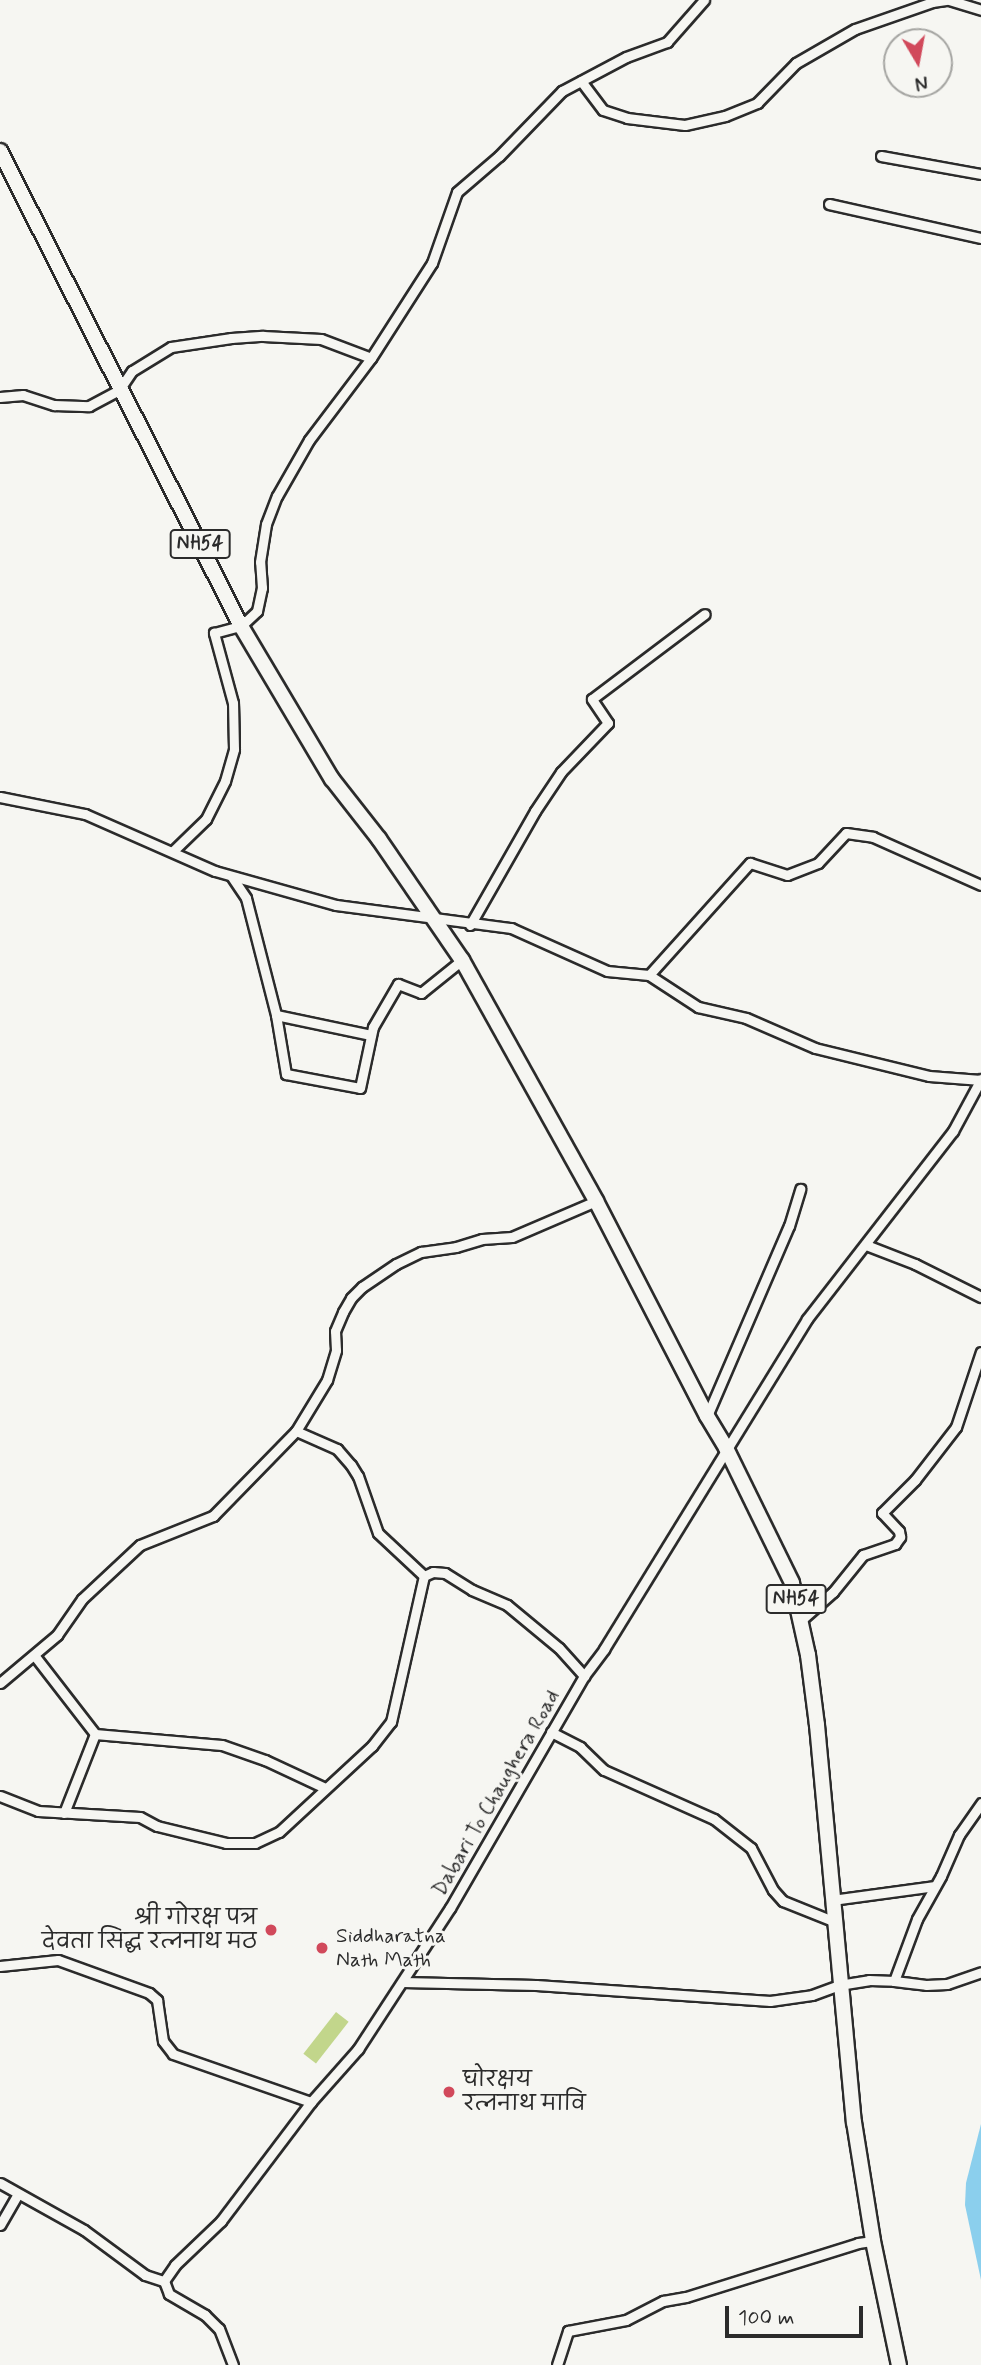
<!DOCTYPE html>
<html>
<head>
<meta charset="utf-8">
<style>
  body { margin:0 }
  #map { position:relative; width:981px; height:2365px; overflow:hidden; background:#f6f6f2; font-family:Mynerve,"Playpen Sans Deva",sans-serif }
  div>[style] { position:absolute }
  .green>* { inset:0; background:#c2d68b; transform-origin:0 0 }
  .water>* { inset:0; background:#8bcfed }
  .roads { filter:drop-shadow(2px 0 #2b2b2b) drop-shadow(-2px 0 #2b2b2b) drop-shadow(0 2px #2b2b2b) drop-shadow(0 -2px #2b2b2b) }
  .street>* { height:9px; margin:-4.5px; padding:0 4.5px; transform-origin:4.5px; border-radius:4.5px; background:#f6f6f2 }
  .primary>* { height:14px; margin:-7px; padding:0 7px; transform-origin:7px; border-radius:7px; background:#f6f6f2 }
  .dots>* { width:19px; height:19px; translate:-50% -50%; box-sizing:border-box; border:4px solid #f6f6f2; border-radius:50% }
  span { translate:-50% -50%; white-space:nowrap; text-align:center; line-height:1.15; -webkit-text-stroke:6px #f6f6f2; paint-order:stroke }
  .shield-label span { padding:2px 5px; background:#f6f6f2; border:2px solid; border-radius:5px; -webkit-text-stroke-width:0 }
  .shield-label { font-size:19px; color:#2b2b2b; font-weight:700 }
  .street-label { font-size:21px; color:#2b2b2b }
  .poi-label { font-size:21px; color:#2b2b2b }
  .right { translate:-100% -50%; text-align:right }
  .left { translate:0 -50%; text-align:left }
  .north { position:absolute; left:883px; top:28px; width:70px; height:70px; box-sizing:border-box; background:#f6f6f2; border:2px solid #a5a5a2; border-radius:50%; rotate:170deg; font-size:19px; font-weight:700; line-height:28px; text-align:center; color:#2b2b2b }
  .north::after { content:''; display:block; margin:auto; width:24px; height:32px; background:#d1495b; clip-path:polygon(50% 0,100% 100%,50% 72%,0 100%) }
  .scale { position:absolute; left:725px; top:2306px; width:138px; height:32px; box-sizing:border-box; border:4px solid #2b2b2b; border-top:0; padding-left:9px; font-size:21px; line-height:24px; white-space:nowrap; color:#2b2b2b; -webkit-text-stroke:5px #f6f6f2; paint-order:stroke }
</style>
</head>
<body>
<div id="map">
  <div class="green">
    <i style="left:336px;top:2012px;width:16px;height:53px;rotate:38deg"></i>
  </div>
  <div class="water">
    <i style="clip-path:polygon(981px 2124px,981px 2280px,965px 2205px,966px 2183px)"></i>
  </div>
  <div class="roads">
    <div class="street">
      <i style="left:949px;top:0;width:34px;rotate:17deg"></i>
      <i style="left:581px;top:81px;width:36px;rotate:53deg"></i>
      <i style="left:603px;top:110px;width:25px;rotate:18deg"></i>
      <i style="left:627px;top:118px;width:58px;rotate:6.9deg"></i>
      <i style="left:685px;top:125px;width:41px;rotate:-12.7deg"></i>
      <i style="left:725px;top:116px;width:35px;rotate:-22deg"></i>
      <i style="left:757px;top:103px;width:56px;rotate:-45.7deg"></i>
      <i style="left:796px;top:63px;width:68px;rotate:-30deg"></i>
      <i style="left:855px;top:29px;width:82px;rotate:-19.3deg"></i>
      <i style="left:932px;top:2px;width:14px;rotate:-8deg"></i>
      <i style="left:881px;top:156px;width:102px;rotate:10.2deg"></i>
      <i style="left:829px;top:204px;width:156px;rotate:12.6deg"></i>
      <i style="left:0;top:397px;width:23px;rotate:-5deg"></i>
      <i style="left:23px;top:395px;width:33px;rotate:18deg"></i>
      <i style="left:54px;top:405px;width:35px;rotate:2deg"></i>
      <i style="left:89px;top:406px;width:34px;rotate:-28deg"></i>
      <i style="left:119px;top:390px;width:23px;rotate:-56deg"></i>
      <i style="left:132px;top:371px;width:46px;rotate:-31.6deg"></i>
      <i style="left:171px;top:347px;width:61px;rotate:-8.5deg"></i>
      <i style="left:231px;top:338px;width:32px;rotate:-4deg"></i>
      <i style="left:263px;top:336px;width:58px;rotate:3deg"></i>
      <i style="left:321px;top:339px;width:53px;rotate:20.8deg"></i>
      <i style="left:0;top:797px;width:87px;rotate:11.3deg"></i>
      <i style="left:85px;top:814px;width:142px;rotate:23.7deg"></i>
      <i style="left:215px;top:871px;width:126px;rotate:15.7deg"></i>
      <i style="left:336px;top:905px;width:177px;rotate:7.5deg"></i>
      <i style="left:511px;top:928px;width:105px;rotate:24.1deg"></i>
      <i style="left:607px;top:971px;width:42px;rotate:5.4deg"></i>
      <i style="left:649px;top:975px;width:59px;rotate:33.1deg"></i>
      <i style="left:698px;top:1007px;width:49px;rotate:12.9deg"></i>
      <i style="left:746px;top:1018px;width:75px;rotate:23.5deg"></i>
      <i style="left:815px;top:1048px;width:117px;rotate:13.8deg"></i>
      <i style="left:929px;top:1076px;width:52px;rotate:4.4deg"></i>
      <i style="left:173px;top:851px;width:46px;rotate:-44.1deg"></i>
      <i style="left:206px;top:819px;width:42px;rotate:-63.4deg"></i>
      <i style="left:225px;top:781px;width:33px;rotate:-74deg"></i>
      <i style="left:234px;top:749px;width:46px;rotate:-91.2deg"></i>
      <i style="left:233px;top:703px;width:73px;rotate:-105.2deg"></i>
      <i style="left:214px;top:633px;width:28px;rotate:-15deg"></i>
      <i style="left:241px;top:626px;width:22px;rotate:-43deg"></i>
      <i style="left:257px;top:611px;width:24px;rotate:-78deg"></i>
      <i style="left:262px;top:588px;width:26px;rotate:-94deg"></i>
      <i style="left:260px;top:562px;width:38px;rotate:-81deg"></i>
      <i style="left:266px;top:524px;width:30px;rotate:-69deg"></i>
      <i style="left:277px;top:496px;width:64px;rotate:-60.3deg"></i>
      <i style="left:309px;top:440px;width:103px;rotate:-52.9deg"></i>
      <i style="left:371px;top:358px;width:113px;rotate:-57.3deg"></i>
      <i style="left:432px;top:263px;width:75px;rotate:-70.6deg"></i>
      <i style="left:457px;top:192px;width:55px;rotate:-40.6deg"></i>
      <i style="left:499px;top:156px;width:91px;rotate:-45.9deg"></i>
      <i style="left:562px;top:91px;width:72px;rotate:-28deg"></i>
      <i style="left:626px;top:57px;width:44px;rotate:-20.1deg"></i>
      <i style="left:667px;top:42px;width:56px;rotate:-48.6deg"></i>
      <i style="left:232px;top:877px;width:25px;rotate:56deg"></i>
      <i style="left:246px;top:898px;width:121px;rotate:75.6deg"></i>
      <i style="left:276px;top:1015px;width:60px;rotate:80.4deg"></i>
      <i style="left:286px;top:1074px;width:75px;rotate:10.7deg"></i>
      <i style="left:360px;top:1088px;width:62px;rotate:-78deg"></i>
      <i style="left:373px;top:1027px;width:50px;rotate:-59.8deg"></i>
      <i style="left:398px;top:984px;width:25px;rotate:21deg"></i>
      <i style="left:421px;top:993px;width:53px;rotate:-38.8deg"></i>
      <i style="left:470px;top:925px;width:131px;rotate:-60.3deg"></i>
      <i style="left:535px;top:811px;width:47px;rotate:-56.3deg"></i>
      <i style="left:561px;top:772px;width:68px;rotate:-46.2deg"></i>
      <i style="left:608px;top:723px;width:29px;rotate:-124deg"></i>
      <i style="left:592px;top:699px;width:141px;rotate:-37deg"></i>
      <i style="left:649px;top:975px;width:151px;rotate:-48deg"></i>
      <i style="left:750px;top:863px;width:39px;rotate:18deg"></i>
      <i style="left:787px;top:875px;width:33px;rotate:-21deg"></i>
      <i style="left:818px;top:863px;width:41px;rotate:-47deg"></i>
      <i style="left:846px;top:833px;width:27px;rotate:8deg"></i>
      <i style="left:873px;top:837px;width:118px;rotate:24deg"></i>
      <i style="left:276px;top:1015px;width:97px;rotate:11.9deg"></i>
      <i style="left:866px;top:1245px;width:53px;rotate:21.2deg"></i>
      <i style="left:915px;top:1264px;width:74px;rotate:26.6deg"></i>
      <i style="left:707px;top:1416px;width:207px;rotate:-66.7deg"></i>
      <i style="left:789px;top:1226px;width:39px;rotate:-73deg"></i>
      <i style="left:296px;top:1431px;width:45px;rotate:23.7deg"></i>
      <i style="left:337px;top:1449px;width:21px;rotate:49deg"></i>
      <i style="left:351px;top:1465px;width:13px;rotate:58deg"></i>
      <i style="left:358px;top:1476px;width:60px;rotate:70.7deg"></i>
      <i style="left:378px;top:1533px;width:63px;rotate:43.1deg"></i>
      <i style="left:800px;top:1621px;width:44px;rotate:-41.3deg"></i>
      <i style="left:833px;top:1592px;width:48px;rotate:-51deg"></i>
      <i style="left:863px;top:1555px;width:34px;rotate:-19deg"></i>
      <i style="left:895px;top:1544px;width:9px;rotate:-54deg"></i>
      <i style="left:900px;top:1537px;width:6px;rotate:-99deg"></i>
      <i style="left:899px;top:1531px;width:25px;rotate:-133deg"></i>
      <i style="left:882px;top:1513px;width:47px;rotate:-45deg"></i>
      <i style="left:915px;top:1480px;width:67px;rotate:-52.3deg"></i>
      <i style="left:956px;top:1427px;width:79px;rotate:-71.6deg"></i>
      <i style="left:34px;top:1655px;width:100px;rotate:52.3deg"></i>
      <i style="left:0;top:1683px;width:75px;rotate:-40.1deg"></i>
      <i style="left:57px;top:1635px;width:44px;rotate:-55.2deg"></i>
      <i style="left:82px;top:1599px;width:79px;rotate:-43deg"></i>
      <i style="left:140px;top:1545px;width:79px;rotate:-21.7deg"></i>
      <i style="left:213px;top:1516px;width:119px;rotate:-45.7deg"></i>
      <i style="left:296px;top:1431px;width:60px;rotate:-58.7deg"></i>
      <i style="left:327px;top:1380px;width:31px;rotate:-73deg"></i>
      <i style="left:336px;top:1350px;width:19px;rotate:-93deg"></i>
      <i style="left:335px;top:1331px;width:21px;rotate:-67deg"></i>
      <i style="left:343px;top:1312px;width:16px;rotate:-60deg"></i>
      <i style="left:351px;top:1298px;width:16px;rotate:-45deg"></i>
      <i style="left:362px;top:1287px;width:41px;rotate:-34.1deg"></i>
      <i style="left:396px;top:1264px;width:28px;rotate:-26deg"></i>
      <i style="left:421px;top:1252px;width:35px;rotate:-8deg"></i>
      <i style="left:456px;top:1247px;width:27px;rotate:-17deg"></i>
      <i style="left:482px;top:1239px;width:30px;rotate:-4deg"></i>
      <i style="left:512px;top:1237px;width:91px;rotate:-23.2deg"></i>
      <i style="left:551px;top:1732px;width:33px;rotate:27deg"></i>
      <i style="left:580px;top:1747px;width:33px;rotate:44deg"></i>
      <i style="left:604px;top:1770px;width:120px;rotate:24deg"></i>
      <i style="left:714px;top:1819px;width:47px;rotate:38.1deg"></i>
      <i style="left:751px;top:1848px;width:47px;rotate:62.4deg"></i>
      <i style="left:773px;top:1890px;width:15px;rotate:48deg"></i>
      <i style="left:783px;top:1901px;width:54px;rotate:21.8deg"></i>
      <i style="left:0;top:1796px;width:41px;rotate:21.5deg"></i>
      <i style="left:38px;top:1811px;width:102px;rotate:3.4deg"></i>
      <i style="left:140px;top:1817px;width:19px;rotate:28deg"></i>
      <i style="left:157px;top:1826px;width:71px;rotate:13.8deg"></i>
      <i style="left:226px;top:1843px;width:29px"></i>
      <i style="left:255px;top:1843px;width:26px;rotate:-25deg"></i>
      <i style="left:279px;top:1832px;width:127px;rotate:-42.8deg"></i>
      <i style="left:372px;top:1746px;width:31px;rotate:-52deg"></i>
      <i style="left:391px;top:1722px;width:150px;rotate:-77.3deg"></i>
      <i style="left:424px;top:1576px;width:10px;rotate:-24deg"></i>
      <i style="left:433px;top:1572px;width:12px;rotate:5deg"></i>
      <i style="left:445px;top:1573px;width:32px;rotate:32deg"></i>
      <i style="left:472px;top:1590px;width:38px;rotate:23deg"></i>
      <i style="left:507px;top:1605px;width:67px;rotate:39.6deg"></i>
      <i style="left:559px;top:1648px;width:38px;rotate:48deg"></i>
      <i style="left:64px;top:1813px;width:85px;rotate:-68.6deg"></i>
      <i style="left:95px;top:1734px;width:127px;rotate:5deg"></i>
      <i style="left:222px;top:1745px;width:46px;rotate:19.2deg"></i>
      <i style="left:265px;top:1760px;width:66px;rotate:25deg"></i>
      <i style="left:832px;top:1900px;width:104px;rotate:-7.7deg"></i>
      <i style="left:0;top:1966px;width:58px;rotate:-5.9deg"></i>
      <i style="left:58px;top:1960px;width:97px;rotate:19.9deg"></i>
      <i style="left:149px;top:1993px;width:11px;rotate:41deg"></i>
      <i style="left:157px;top:2000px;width:41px;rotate:81.7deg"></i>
      <i style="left:163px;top:2041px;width:16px;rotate:52deg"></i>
      <i style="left:173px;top:2054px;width:146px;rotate:19.2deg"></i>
      <i style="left:894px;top:1981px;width:32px;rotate:7deg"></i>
      <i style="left:926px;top:1985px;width:21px;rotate:-3deg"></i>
      <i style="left:947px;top:1984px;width:36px;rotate:-19deg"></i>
      <i style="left:403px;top:1982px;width:133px;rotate:1.3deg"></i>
      <i style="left:536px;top:1985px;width:235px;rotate:3.9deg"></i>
      <i style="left:770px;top:2001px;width:42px;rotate:-8.1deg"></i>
      <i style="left:812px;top:1995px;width:29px;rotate:-20deg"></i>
      <i style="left:839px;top:1985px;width:30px;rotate:-9deg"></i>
      <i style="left:869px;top:1980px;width:25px;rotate:2deg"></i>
      <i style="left:894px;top:1981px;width:66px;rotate:-69.6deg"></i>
      <i style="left:917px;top:1919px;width:49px;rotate:-60.8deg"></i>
      <i style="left:941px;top:1876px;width:45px;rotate:-66.3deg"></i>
      <i style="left:959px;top:1835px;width:39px;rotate:-55deg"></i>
      <i style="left:0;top:2183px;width:96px;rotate:29.2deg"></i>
      <i style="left:84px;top:2230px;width:76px;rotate:36.4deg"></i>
      <i style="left:145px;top:2275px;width:20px;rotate:18deg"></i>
      <i style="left:0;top:2225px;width:34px;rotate:-60deg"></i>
      <i style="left:233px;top:2365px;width:39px;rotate:-111deg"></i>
      <i style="left:219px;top:2329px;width:20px;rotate:-135deg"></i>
      <i style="left:205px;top:2315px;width:42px;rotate:-149.7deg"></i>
      <i style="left:169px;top:2294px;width:14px;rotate:-111deg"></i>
      <i style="left:164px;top:2281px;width:19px;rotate:-55deg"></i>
      <i style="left:175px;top:2265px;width:64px;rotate:-43.7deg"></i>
      <i style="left:221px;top:2221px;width:149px;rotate:-52.9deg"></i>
      <i style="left:311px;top:2102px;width:71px;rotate:-48.4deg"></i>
      <i style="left:358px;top:2049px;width:168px;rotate:-56.9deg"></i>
      <i style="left:450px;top:1908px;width:268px;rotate:-60deg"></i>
      <i style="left:584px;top:1676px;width:34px;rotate:-53deg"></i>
      <i style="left:604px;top:1649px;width:387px;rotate:-58.4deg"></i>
      <i style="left:807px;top:1319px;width:238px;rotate:-52.2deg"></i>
      <i style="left:953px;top:1131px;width:59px;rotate:-61.7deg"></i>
      <i style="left:557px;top:2365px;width:36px;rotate:-72deg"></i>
      <i style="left:568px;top:2331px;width:59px;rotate:-10.7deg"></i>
      <i style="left:626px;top:2320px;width:42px;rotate:-27.2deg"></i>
      <i style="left:663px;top:2301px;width:23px;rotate:-10deg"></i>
      <i style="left:686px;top:2297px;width:180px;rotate:-17.4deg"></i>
      <i style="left:858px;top:2243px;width:15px;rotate:-8deg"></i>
    </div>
    <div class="primary">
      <i style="left:0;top:151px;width:533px;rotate:63.1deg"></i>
      <i style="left:241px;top:626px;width:178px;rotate:59.3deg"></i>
      <i style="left:332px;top:779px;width:76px;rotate:51.9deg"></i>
      <i style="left:379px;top:839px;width:147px;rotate:55.6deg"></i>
      <i style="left:462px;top:960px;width:276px;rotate:60.9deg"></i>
      <i style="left:596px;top:1201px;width:242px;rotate:62.7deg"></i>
      <i style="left:707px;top:1416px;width:37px;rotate:59deg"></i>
      <i style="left:726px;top:1448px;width:150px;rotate:63.9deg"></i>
      <i style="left:792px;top:1583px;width:74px;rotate:77.5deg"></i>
      <i style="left:808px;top:1655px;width:71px;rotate:82.7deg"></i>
      <i style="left:817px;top:1725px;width:399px;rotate:84.7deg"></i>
      <i style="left:854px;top:2122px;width:121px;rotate:80.9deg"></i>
      <i style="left:873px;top:2241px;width:127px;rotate:78.2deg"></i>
    </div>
  </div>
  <div class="dots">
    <i style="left:271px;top:1930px;background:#d1495b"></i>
    <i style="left:322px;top:1948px;background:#d1495b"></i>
    <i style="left:449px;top:2092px;background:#d1495b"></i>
  </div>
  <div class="shield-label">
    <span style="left:200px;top:544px">NH54</span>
    <span style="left:796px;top:1599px">NH54</span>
  </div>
  <div class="street-label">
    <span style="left:496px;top:1793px;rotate:-60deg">Dabari To Chaughera Road</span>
  </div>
  <div class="poi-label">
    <span class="right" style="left:257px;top:1930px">श्री गोरक्ष पत्र<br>देवता सिद्ध रत्ननाथ मठ</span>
    <span class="left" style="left:336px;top:1948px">Siddharatna<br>Nath Math</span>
    <span class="left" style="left:463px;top:2092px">घोरक्षय<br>रत्ननाथ मावि</span>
  </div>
  <div class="north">N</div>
  <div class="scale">100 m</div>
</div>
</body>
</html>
